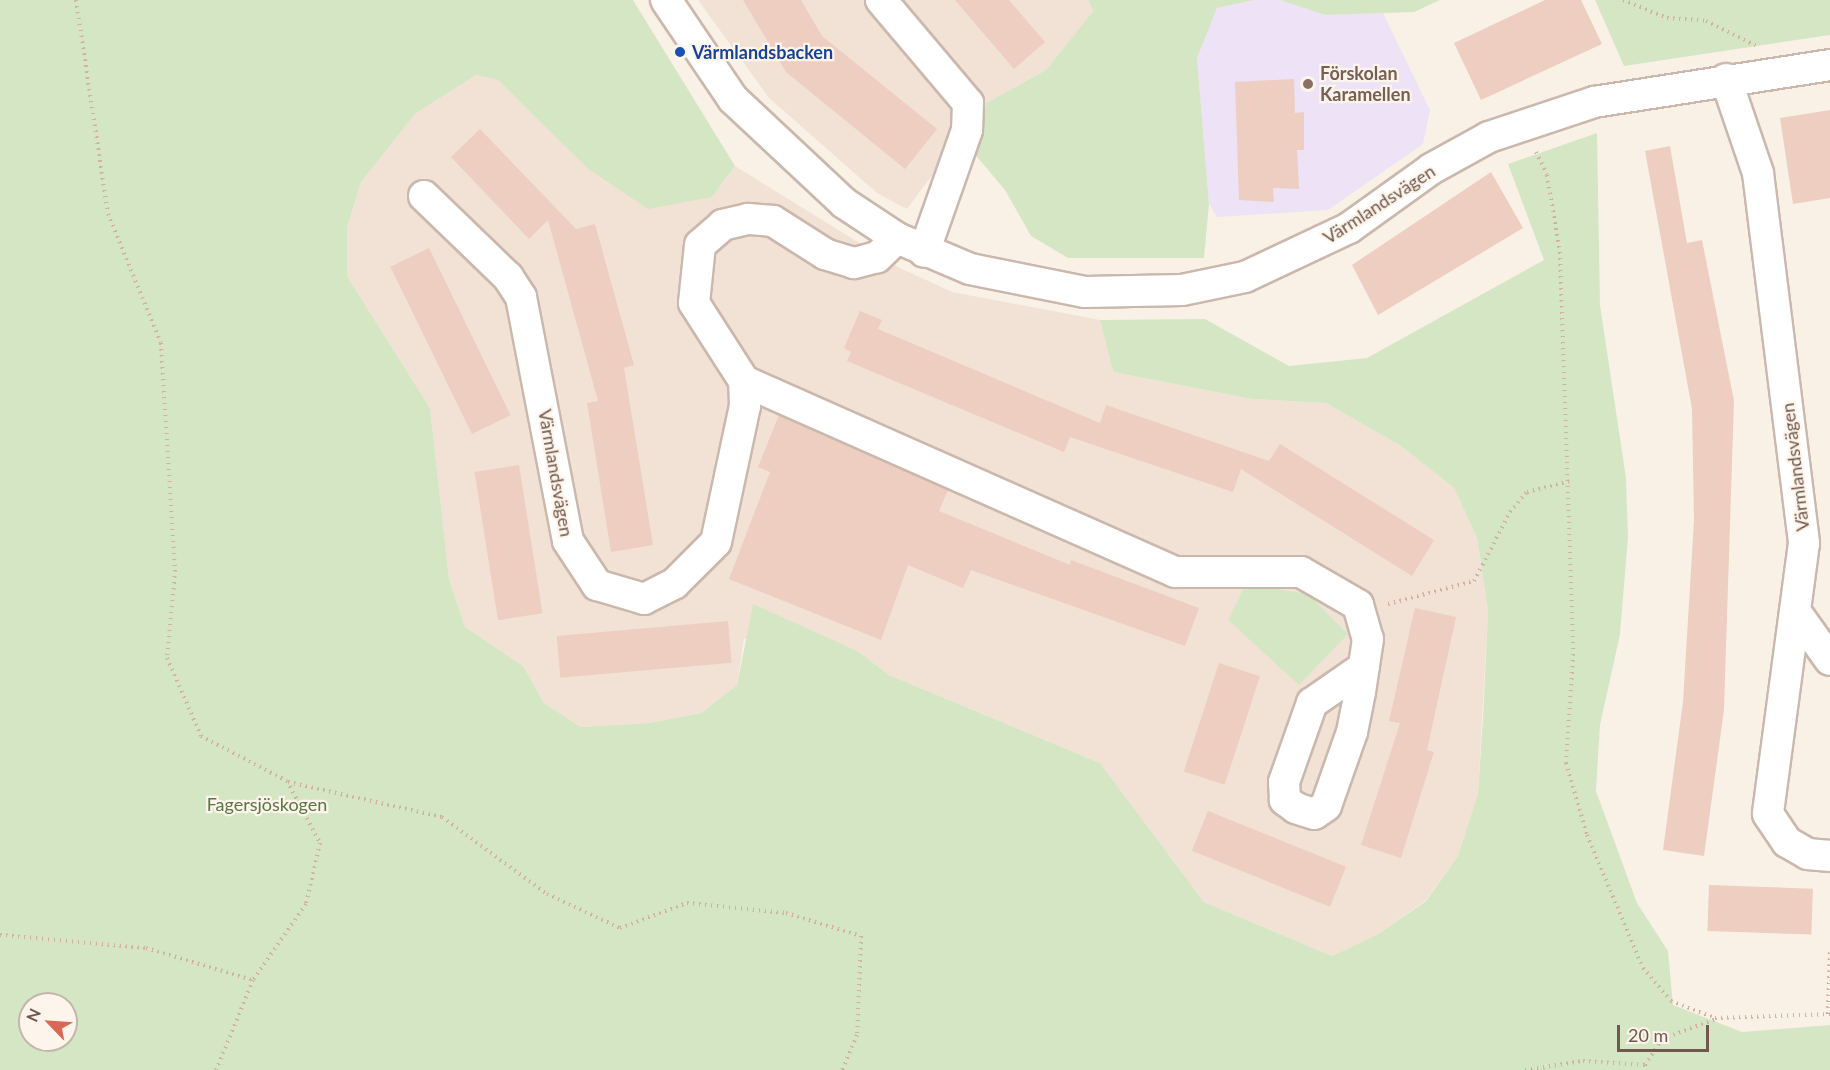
<!DOCTYPE html>
<html>
<head>
<meta charset="utf-8">
<style>
  body { margin:0 }
  #map { position:relative; width:1830px; height:1070px; overflow:hidden; background:#faf1e6; font-family:Lato,sans-serif }
  div>[style] { position:absolute }
  .residential>* { inset:0; background:#f1e2d5 }
  .education>* { inset:0; background:#ede2f6 }
  .green>* { inset:0; background:#d5e6c5 }
  .building>* { inset:0; background:#edcec0; transform-origin:0 0 }
  .path>* { height:4px; margin-top:-2px; transform-origin:0; background:repeating-linear-gradient(90deg,#d2b1a3 0 1.5px,transparent 0 6px) }
  .roads { filter:drop-shadow(2px 0 #cbb8ad) drop-shadow(-2px 0 #cbb8ad) drop-shadow(0 2px #cbb8ad) drop-shadow(0 -2px #cbb8ad) }
  .street>* { height:30px; margin:-15px; padding:0 15px; transform-origin:15px; border-radius:15px; background:#fff }
  .dots>* { width:16px; height:16px; translate:-50% -50%; box-sizing:border-box; border:3px solid #fdf5eb; border-radius:50% }
  span { translate:-50% -50%; white-space:nowrap; text-align:center; line-height:1.15; -webkit-text-stroke:4.5px #fdf5eb; paint-order:stroke }
  .transit-label { font-size:18px; color:#164399; font-weight:700 }
  .left { translate:0 -50%; text-align:left }
  .education-label { font-size:18px; color:#785e54; font-weight:700 }
  .street-label { font-size:18px; color:#71574d }
  .park-label { font-size:18px; color:#587646 }
  .north { position:absolute; left:18px; top:992px; width:60px; height:60px; box-sizing:border-box; background:#fdf5eb; border:2px solid #c5b6ac; border-radius:50%; rotate:295deg; font-size:16px; font-weight:700; line-height:24px; text-align:center; color:#71574d }
  .north::after { content:''; display:block; margin:auto; width:21px; height:27px; background:#d96855; clip-path:polygon(50% 0,100% 100%,50% 72%,0 100%) }
  .scale { position:absolute; left:1617px; top:1025px; width:92px; height:27px; box-sizing:border-box; border:3px solid #71574d; border-top:0; padding-left:8px; font-size:18px; line-height:21px; white-space:nowrap; color:#71574d; -webkit-text-stroke:4px #fdf5eb; paint-order:stroke }
</style>
</head>
<body>
<div id="map">
  <div class="residential">
    <i style="clip-path:polygon(698px 0,1088px 0,1093px 11px,1046px 70px,986px 103px,907px 209px,877px 193px,769px 98px)"></i>
    <i style="clip-path:polygon(476px 75px,498px 80px,587px 168px,712px 197px,735px 166px,900px 268px,952px 292px,1100px 320px,1113px 372px,1252px 399px,1326px 403px,1401px 446px,1454px 488px,1477px 538px,1488px 611px,1478px 793px,1458px 856px,1426px 900px,1378px 934px,1332px 956px,1204px 902px,1100px 763px,889px 675px,859px 652px,744px 639px,737px 685px,701px 713px,649px 723px,581px 727px,544px 703px,523px 666px,465px 627px,449px 579px,430px 408px,347px 276px,347px 228px,361px 182px,415px 114px)"></i>
  </div>
  <div class="education">
    <i style="clip-path:polygon(1254px 0,1280px 0,1325px 15px,1383px 13px,1430px 110px,1423px 144px,1328px 210px,1217px 217px,1209px 204px,1197px 58px,1217px 8px)"></i>
  </div>
  <div class="green">
    <i style="clip-path:polygon(evenodd,0 0,633px 0,735px 166px,712px 197px,648px 209px,587px 168px,498px 80px,476px 75px,415px 114px,361px 182px,347px 228px,347px 276px,430px 408px,449px 579px,465px 627px,523px 666px,544px 703px,581px 727px,649px 723px,701px 713px,737px 685px,753px 604px,859px 652px,889px 675px,1100px 763px,1204px 902px,1332px 956px,1378px 934px,1426px 901px,1458px 856px,1478px 793px,1483px 718px,1488px 611px,1477px 538px,1454px 488px,1401px 446px,1326px 403px,1252px 399px,1113px 372px,1100px 320px,1205px 319px,1289px 366px,1367px 358px,1544px 260px,1508px 164px,1597px 133px,1600px 305px,1626px 478px,1628px 537px,1620px 634px,1600px 725px,1596px 791px,1637px 903px,1668px 951px,1673px 1005px,1742px 1032px,1830px 1025px,1830px 1070px,0 1070px,0 0,30px 1004px,66px 1004px,66px 1040px,30px 1040px,30px 1004px)"></i>
    <i style="clip-path:polygon(1088px 0,1254px 0,1217px 8px,1197px 58px,1209px 204px,1204px 258px,1068px 258px,1031px 236px,1005px 190px,973px 152px,986px 103px,1046px 70px,1093px 11px)"></i>
    <i style="clip-path:polygon(1280px 0,1440px 0,1414px 12px,1325px 15px)"></i>
    <i style="clip-path:polygon(1595px 0,1830px 0,1830px 35px,1624px 66px)"></i>
    <i style="clip-path:polygon(1246px 584px,1308px 594px,1348px 634px,1299px 685px,1228px 620px)"></i>
  </div>
  <div class="building">
    <i style="clip-path:polygon(743px 0,801px 0,822px 36px,937px 129px,905px 169px,786px 72px)"></i>
    <i style="clip-path:polygon(955px 0,1009px 0,1045px 42px,1014px 69px)"></i>
    <i style="clip-path:polygon(1545px 0,1581px 0,1602px 44px,1481px 100px,1454px 43px)"></i>
    <i style="clip-path:polygon(1294px 79px,1295px 113px,1304px 112px,1304px 150px,1297px 150px,1299px 189px,1273px 188px,1274px 202px,1239px 200px,1235px 82px)"></i>
    <i style="clip-path:polygon(1830px 110px,1830px 198px,1793px 204px,1780px 118px)"></i>
    <i style="clip-path:polygon(480px 129px,576px 229px,595px 224px,634px 365px,624px 368px,653px 545px,611px 552px,587px 403px,598px 401px,548px 220px,529px 239px,451px 157px)"></i>
    <i style="clip-path:polygon(1670px 146px,1687px 243px,1702px 240px,1734px 401px,1724px 710px,1704px 856px,1663px 850px,1683px 702px,1694px 520px,1692px 409px,1645px 151px)"></i>
    <i style="clip-path:polygon(1491px 172px,1523px 228px,1378px 315px,1352px 265px)"></i>
    <i style="left:429px;top:248px;width:186px;height:43px;rotate:64deg"></i>
    <i style="clip-path:polygon(860px 311px,882px 320px,878px 329px,1100px 423px,1106px 405px,1269px 461px,1280px 444px,1434px 540px,1412px 576px,1241px 469px,1233px 492px,1070px 437px,1064px 452px,847px 361px,851px 352px,844px 348px)"></i>
    <i style="clip-path:polygon(779px 415px,948px 490px,939px 511px,1070px 565px,1071px 560px,1199px 608px,1185px 646px,971px 570px,963px 588px,908px 565px,881px 640px,729px 579px,770px 472px,758px 467px)"></i>
    <i style="left:519px;top:465px;width:150px;height:45px;rotate:81deg"></i>
    <i style="clip-path:polygon(1415px 608px,1456px 617px,1427px 750px,1434px 752px,1401px 858px,1361px 845px,1400px 723px,1389px 721px)"></i>
    <i style="left:728px;top:621px;width:42px;height:172px;rotate:85deg"></i>
    <i style="left:1219px;top:663px;width:43px;height:114px;rotate:18deg"></i>
    <i style="left:1208px;top:811px;width:149px;height:43px;rotate:22deg"></i>
    <i style="left:1709px;top:885px;width:104px;height:46px;rotate:2deg"></i>
  </div>
  <div class="path">
    <i style="left:76px;top:0;width:216px;rotate:81.5deg"></i>
    <i style="left:108px;top:214px;width:139px;rotate:67.7deg"></i>
    <i style="left:161px;top:343px;width:227px;rotate:86.5deg"></i>
    <i style="left:175px;top:570px;width:88px;rotate:95.2deg"></i>
    <i style="left:167px;top:658px;width:85px;rotate:66.4deg"></i>
    <i style="left:201px;top:736px;width:97px;rotate:27.6deg"></i>
    <i style="left:287px;top:781px;width:70px;rotate:62deg"></i>
    <i style="left:320px;top:843px;width:63px;rotate:102.9deg"></i>
    <i style="left:306px;top:904px;width:93px;rotate:124.9deg"></i>
    <i style="left:253px;top:980px;width:97px;rotate:112.3deg"></i>
    <i style="left:1623px;top:0;width:48px;rotate:22.2deg"></i>
    <i style="left:1667px;top:18px;width:39px;rotate:4deg"></i>
    <i style="left:1706px;top:21px;width:55px;rotate:26.1deg"></i>
    <i style="left:1536px;top:152px;width:25px;rotate:64deg"></i>
    <i style="left:1547px;top:175px;width:78px;rotate:80.4deg"></i>
    <i style="left:1560px;top:252px;width:402px;rotate:88.1deg"></i>
    <i style="left:1573px;top:654px;width:109px;rotate:93.7deg"></i>
    <i style="left:1566px;top:763px;width:75px;rotate:73.7deg"></i>
    <i style="left:1587px;top:835px;width:144px;rotate:67.2deg"></i>
    <i style="left:1643px;top:968px;width:43px;rotate:49.7deg"></i>
    <i style="left:1671px;top:1001px;width:47px;rotate:21.1deg"></i>
    <i style="left:1715px;top:1018px;width:115px;rotate:-2deg"></i>
    <i style="left:1388px;top:604px;width:89px;rotate:-15deg"></i>
    <i style="left:1474px;top:581px;width:78px;rotate:-62.4deg"></i>
    <i style="left:1510px;top:512px;width:26px;rotate:-50deg"></i>
    <i style="left:1527px;top:492px;width:44px;rotate:-14.3deg"></i>
    <i style="left:288px;top:782px;width:158px;rotate:12.8deg"></i>
    <i style="left:442px;top:817px;width:130px;rotate:36.3deg"></i>
    <i style="left:547px;top:894px;width:81px;rotate:25deg"></i>
    <i style="left:620px;top:928px;width:72px;rotate:-20.5deg"></i>
    <i style="left:687px;top:903px;width:100px;rotate:5.8deg"></i>
    <i style="left:786px;top:913px;width:78px;rotate:17deg"></i>
    <i style="left:861px;top:936px;width:99px;rotate:92.3deg"></i>
    <i style="left:857px;top:1035px;width:38px;rotate:113deg"></i>
    <i style="left:0;top:935px;width:147px;rotate:5.1deg"></i>
    <i style="left:146px;top:948px;width:112px;rotate:16.7deg"></i>
    <i style="left:1828px;top:1014px;width:64px;rotate:-88.2deg"></i>
    <i style="left:1645px;top:1065px;width:31px;rotate:-57deg"></i>
    <i style="left:1662px;top:1039px;width:58px;rotate:-20.3deg"></i>
    <i style="left:1525px;top:1070px;width:59px;rotate:-8.8deg"></i>
    <i style="left:1583px;top:1061px;width:62px;rotate:3.7deg"></i>
    <i style="left:1645px;top:1065px;width:5px;rotate:68deg"></i>
  </div>
  <div class="roads">
    <div class="street">
      <i style="left:666px;top:0;width:120px;rotate:55.9deg"></i>
      <i style="left:733px;top:99px;width:152px;rotate:43.1deg"></i>
      <i style="left:844px;top:203px;width:64px;rotate:33.4deg"></i>
      <i style="left:897px;top:238px;width:79px;rotate:23deg"></i>
      <i style="left:970px;top:269px;width:117px;rotate:11.3deg"></i>
      <i style="left:1085px;top:292px;width:97px;rotate:-1.2deg"></i>
      <i style="left:1182px;top:290px;width:64px;rotate:-11.7deg"></i>
      <i style="left:1245px;top:277px;width:115px;rotate:-25.2deg"></i>
      <i style="left:1349px;top:228px;width:101px;rotate:-35.7deg"></i>
      <i style="left:1431px;top:169px;width:66px;rotate:-28.9deg"></i>
      <i style="left:1489px;top:137px;width:111px;rotate:-18.4deg"></i>
      <i style="left:1594px;top:102px;width:239px;rotate:-8.9deg"></i>
      <i style="left:881px;top:0;width:135px;rotate:49.8deg"></i>
      <i style="left:968px;top:103px;width:27px;rotate:92deg"></i>
      <i style="left:967px;top:130px;width:129px;rotate:109.4deg"></i>
      <i style="left:1726px;top:79px;width:99px;rotate:71.2deg"></i>
      <i style="left:1758px;top:173px;width:373px;rotate:82.9deg"></i>
      <i style="left:1804px;top:543px;width:273px;rotate:97.6deg"></i>
      <i style="left:1768px;top:814px;width:34px;rotate:56deg"></i>
      <i style="left:1787px;top:842px;width:24px;rotate:30deg"></i>
      <i style="left:1808px;top:854px;width:22px;rotate:5deg"></i>
      <i style="left:424px;top:196px;width:117px;rotate:44deg"></i>
      <i style="left:508px;top:277px;width:24px;rotate:57deg"></i>
      <i style="left:521px;top:297px;width:248px;rotate:79.1deg"></i>
      <i style="left:568px;top:541px;width:53px;rotate:56.6deg"></i>
      <i style="left:597px;top:585px;width:49px;rotate:16.6deg"></i>
      <i style="left:644px;top:599px;width:34px;rotate:-27deg"></i>
      <i style="left:674px;top:584px;width:59px;rotate:-45deg"></i>
      <i style="left:716px;top:542px;width:139px;rotate:-78deg"></i>
      <i style="left:745px;top:406px;width:25px;rotate:-92deg"></i>
      <i style="left:897px;top:238px;width:28px;rotate:136deg"></i>
      <i style="left:877px;top:257px;width:24px;rotate:165deg"></i>
      <i style="left:854px;top:263px;width:30px;rotate:-163deg"></i>
      <i style="left:825px;top:254px;width:62px;rotate:-147.6deg"></i>
      <i style="left:773px;top:221px;width:25px;rotate:-175deg"></i>
      <i style="left:748px;top:219px;width:26px;rotate:167deg"></i>
      <i style="left:723px;top:225px;width:30px;rotate:139deg"></i>
      <i style="left:700px;top:245px;width:58px;rotate:95.9deg"></i>
      <i style="left:694px;top:303px;width:93px;rotate:57.3deg"></i>
      <i style="left:744px;top:381px;width:471px;rotate:23.9deg"></i>
      <i style="left:1175px;top:572px;width:126px"></i>
      <i style="left:1301px;top:572px;width:66px;rotate:30.1deg"></i>
      <i style="left:1358px;top:605px;width:35px;rotate:74deg"></i>
      <i style="left:1368px;top:639px;width:54px;rotate:98.6deg"></i>
      <i style="left:1360px;top:692px;width:41px;rotate:101.3deg"></i>
      <i style="left:1352px;top:732px;width:78px;rotate:109.4deg"></i>
      <i style="left:1326px;top:806px;width:14px;rotate:146deg"></i>
      <i style="left:1314px;top:814px;width:19px;rotate:-162deg"></i>
      <i style="left:1296px;top:808px;width:14px;rotate:-144deg"></i>
      <i style="left:1285px;top:800px;width:18px;rotate:-93deg"></i>
      <i style="left:1284px;top:782px;width:84px;rotate:-70.5deg"></i>
      <i style="left:1312px;top:703px;width:63px;rotate:-34.7deg"></i>
      <i style="left:1795px;top:611px;width:60px;rotate:54.5deg"></i>
    </div>
  </div>
  <div class="dots">
    <i style="left:680px;top:52px;background:#1a4fb4"></i>
    <i style="left:1308px;top:84px;background:#8d6e63"></i>
  </div>
  <div class="transit-label">
    <span class="left" style="left:692px;top:52px">Värmlandsbacken</span>
  </div>
  <div class="education-label">
    <span class="left" style="left:1320px;top:84px">Förskolan<br>Karamellen</span>
  </div>
  <div class="street-label">
    <span style="left:1379px;top:204px;rotate:-33deg">Värmlandsvägen</span>
    <span style="left:1795px;top:467px;rotate:-97deg">Värmlandsvägen</span>
    <span style="left:556px;top:473px;rotate:80deg">Värmlandsvägen</span>
  </div>
  <div class="park-label">
    <span style="left:267px;top:804px">Fagersjöskogen</span>
  </div>
  <div class="north">N</div>
  <div class="scale">20 m</div>
</div>
</body>
</html>
